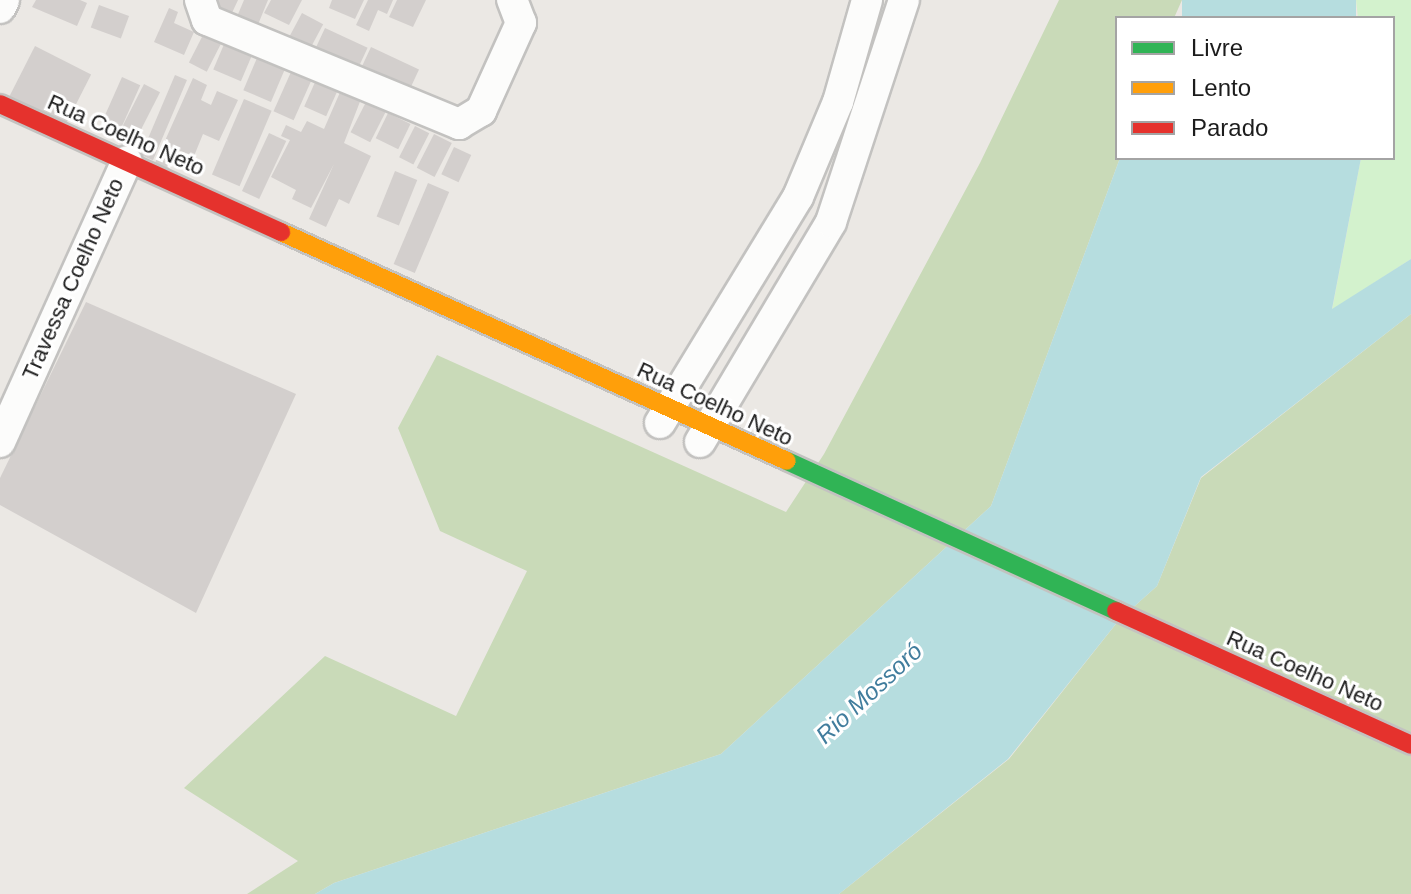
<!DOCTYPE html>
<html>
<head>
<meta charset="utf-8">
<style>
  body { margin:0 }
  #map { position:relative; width:1411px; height:894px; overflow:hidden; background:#ebe8e4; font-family:Helvetica,sans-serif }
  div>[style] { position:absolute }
  .forest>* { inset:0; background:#c9dab8 }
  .park>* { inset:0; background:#d3f2cd }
  .water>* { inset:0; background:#b6dddf; transform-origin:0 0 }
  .building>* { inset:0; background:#d3cfcd; transform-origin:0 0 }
  .roads { filter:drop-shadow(2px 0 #c3c2c0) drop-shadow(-2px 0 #c3c2c0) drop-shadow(0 2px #c3c2c0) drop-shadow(0 -2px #c3c2c0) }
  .street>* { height:30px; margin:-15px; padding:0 15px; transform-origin:15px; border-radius:15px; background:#fcfcfb }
  .fast>* { height:18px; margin:-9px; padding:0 9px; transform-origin:9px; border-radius:9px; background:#30b455 }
  .slow>* { height:18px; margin:-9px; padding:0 9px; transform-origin:9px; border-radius:9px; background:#ff9f0a }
  .jam>* { height:18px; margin:-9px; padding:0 9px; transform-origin:9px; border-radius:9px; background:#e5322d }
  span { translate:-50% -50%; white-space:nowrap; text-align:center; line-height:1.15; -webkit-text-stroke:6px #fff; paint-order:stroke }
  .street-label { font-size:22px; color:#1c1c1c }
  .water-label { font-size:24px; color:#417d9d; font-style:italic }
  .legend { position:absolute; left:1115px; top:16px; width:280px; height:144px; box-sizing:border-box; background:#fff; border:2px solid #a4a4a4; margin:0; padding:10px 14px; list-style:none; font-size:24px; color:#1c1c1c }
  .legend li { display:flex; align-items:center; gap:16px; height:40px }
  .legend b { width:40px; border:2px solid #a4a4a4 }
</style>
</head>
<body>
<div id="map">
  <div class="forest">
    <i style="clip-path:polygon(1059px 0,1182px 0,1174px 18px,1117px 18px,1120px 158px,991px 506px,721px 754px,334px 883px,315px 894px,247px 894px,298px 861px,184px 788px,325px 656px,456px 716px,527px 571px,440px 531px,398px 428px,437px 355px,786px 512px,824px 454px,980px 163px)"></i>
    <i style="clip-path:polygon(1411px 314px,1411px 894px,839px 894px,1009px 759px,1119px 620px,1157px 586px,1201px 478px)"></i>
  </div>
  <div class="park">
    <i style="clip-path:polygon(1356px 0,1411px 0,1411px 259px,1332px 310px,1361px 158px,1393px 158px,1393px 18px,1358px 18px)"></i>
  </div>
  <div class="water">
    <i style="left:1182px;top:0;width:174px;height:20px"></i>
    <i style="clip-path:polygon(1120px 158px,1361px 158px,1332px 309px,1411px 259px,1411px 314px,1201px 477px,1157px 586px,1119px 620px,1008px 759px,839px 894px,315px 894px,334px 883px,721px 754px,991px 506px)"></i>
  </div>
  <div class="building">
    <i style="clip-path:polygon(36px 0,80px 0,87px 3px,77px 26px,32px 7px)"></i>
    <i style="clip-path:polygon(210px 0,238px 0,231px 15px,208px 4px)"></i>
    <i style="clip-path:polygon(244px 0,268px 0,257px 27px,236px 19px)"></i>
    <i style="clip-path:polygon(271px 0,302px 0,289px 25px,264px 13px)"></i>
    <i style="clip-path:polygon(332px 0,364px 0,355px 19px,329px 8px)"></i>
    <i style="clip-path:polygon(368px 0,393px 0,387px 14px,378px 10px,369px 31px,356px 25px)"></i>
    <i style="clip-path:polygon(397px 0,426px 0,413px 27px,389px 17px)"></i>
    <i style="left:99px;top:5px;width:32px;height:24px;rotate:20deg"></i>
    <i style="clip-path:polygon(169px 8px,178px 12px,174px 23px,194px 32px,184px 55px,154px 42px)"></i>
    <i style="left:302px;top:13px;width:24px;height:27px;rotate:28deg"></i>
    <i style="left:325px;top:28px;width:47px;height:25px;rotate:25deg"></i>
    <i style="left:203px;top:35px;width:20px;height:31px;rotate:27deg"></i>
    <i style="left:225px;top:42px;width:30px;height:30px;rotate:23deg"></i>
    <i style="left:35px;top:46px;width:63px;height:56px;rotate:27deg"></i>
    <i style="left:371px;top:47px;width:53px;height:29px;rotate:25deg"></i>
    <i style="left:257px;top:58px;width:30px;height:35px;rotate:23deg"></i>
    <i style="left:291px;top:72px;width:22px;height:43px;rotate:24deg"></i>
    <i style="left:175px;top:75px;width:13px;height:87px;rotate:23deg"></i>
    <i style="left:122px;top:77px;width:20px;height:50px;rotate:24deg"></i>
    <i style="clip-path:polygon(193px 78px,207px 85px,201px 100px,211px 105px,217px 91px,238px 100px,219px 141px,203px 134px,194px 156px,178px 150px,169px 169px,155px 163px)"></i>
    <i style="left:316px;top:80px;width:24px;height:29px;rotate:24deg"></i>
    <i style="left:144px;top:84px;width:18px;height:64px;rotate:27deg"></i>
    <i style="clip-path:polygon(341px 90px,361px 99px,344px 143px,371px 156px,349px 204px,339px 199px,326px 227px,309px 219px,334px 164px,311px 208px,292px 199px,296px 190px,271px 177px,290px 140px,281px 136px,286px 125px,301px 132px,307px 121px,324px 129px)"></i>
    <i style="left:244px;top:99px;width:30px;height:82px;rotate:23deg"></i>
    <i style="left:366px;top:102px;width:22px;height:34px;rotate:27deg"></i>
    <i style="left:388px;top:113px;width:25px;height:28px;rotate:26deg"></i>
    <i style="left:415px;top:126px;width:16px;height:35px;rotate:27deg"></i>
    <i style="left:269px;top:133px;width:19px;height:64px;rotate:25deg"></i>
    <i style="left:434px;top:134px;width:20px;height:38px;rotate:27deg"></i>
    <i style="left:454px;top:147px;width:19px;height:30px;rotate:25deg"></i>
    <i style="left:395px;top:171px;width:24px;height:49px;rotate:22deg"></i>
    <i style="left:428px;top:183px;width:23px;height:88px;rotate:23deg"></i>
    <i style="clip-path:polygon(86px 302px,296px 394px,196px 613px,0 505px,0 478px)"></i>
  </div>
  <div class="roads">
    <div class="street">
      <i style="left:200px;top:0;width:21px;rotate:71deg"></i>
      <i style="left:207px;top:20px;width:273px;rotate:22.4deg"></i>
      <i style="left:459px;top:124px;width:26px;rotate:-31deg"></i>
      <i style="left:481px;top:111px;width:97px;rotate:-65.6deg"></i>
      <i style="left:521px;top:23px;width:25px;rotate:-111deg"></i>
      <i style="left:0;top:8px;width:9px;rotate:-63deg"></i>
      <i style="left:660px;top:423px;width:265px;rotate:-58.6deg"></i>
      <i style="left:798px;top:197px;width:103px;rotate:-67.2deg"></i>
      <i style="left:838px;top:102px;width:106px;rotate:-74.1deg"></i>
      <i style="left:0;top:442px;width:308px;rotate:-65.7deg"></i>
      <i style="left:700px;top:442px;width:256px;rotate:-59.2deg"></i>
      <i style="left:831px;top:222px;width:234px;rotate:-71.8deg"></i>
    </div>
    <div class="fast">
      <i style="left:787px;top:461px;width:362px;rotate:24.5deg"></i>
    </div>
    <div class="slow">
      <i style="left:281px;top:232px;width:555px;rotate:24.35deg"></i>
    </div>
    <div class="jam">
      <i style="left:0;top:104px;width:309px;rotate:24.5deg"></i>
      <i style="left:1116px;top:611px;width:324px;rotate:24.4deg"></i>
    </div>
  </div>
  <div class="street-label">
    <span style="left:126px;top:135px;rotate:24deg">Rua Coelho Neto</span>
    <span style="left:73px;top:279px;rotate:-66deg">Travessa Coelho Neto</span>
    <span style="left:715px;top:404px;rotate:25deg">Rua Coelho Neto</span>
    <span style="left:1305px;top:671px;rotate:24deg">Rua Coelho Neto</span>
  </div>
  <div class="water-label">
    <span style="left:869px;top:693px;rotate:-43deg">Rio Mossoró</span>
  </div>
  <ul class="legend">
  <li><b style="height:10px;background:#30b455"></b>Livre</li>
  <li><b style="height:10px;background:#ff9f0a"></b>Lento</li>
  <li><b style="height:10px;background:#e5322d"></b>Parado</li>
  </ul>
</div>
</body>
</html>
